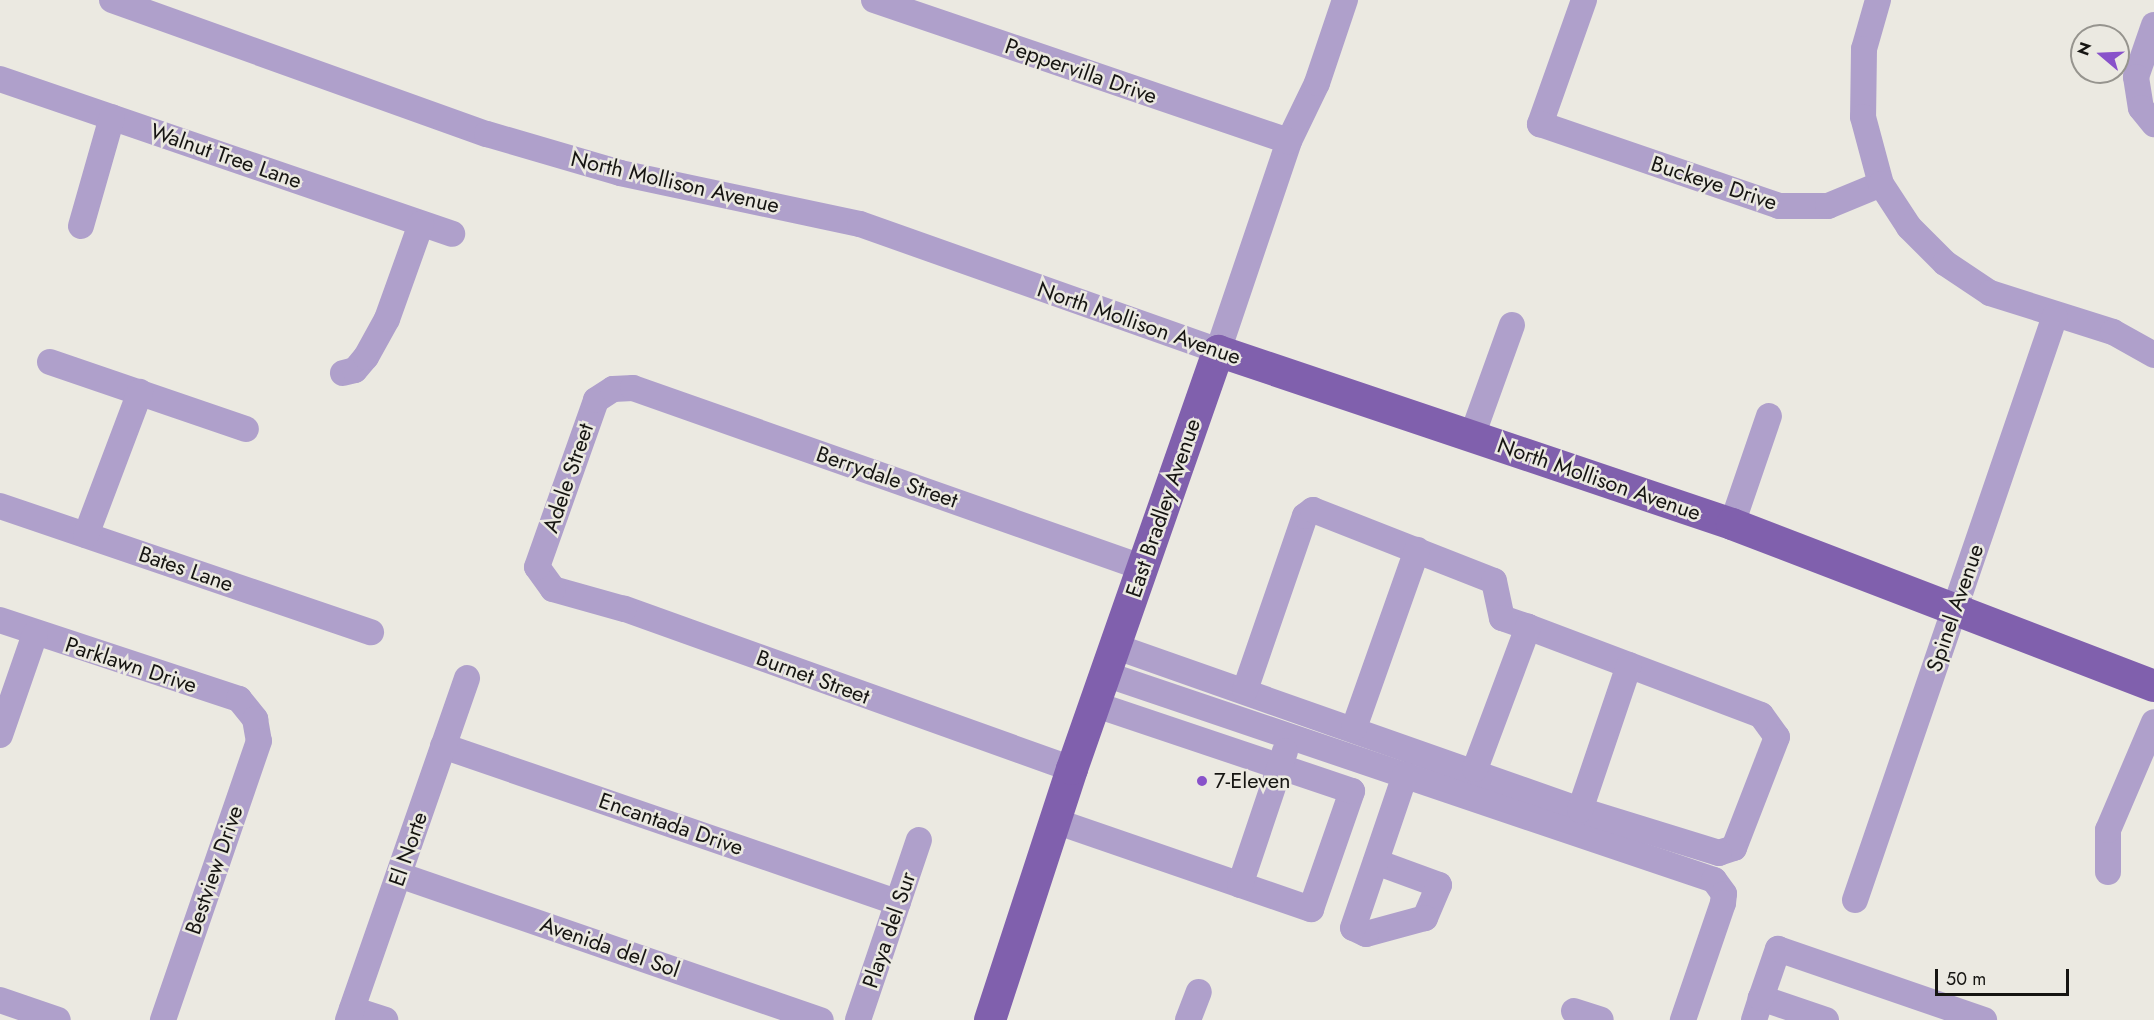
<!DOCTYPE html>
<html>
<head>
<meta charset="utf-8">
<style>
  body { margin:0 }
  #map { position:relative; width:2154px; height:1020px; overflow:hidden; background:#ebe9e1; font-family:Jost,sans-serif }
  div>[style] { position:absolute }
  .minor>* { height:26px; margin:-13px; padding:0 13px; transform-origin:13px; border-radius:13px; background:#afa0cb }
  .major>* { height:32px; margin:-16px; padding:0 16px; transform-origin:16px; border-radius:16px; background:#8060ad }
  .dots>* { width:16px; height:16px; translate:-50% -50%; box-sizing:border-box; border:3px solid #ebe9e1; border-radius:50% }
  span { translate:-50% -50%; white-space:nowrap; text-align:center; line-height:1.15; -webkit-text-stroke:5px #ebe9e1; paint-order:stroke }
  .street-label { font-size:22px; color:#161512 }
  .poi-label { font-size:22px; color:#161512 }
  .left { translate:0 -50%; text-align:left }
  .north { position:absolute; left:2070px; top:24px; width:60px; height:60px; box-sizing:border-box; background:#ebe9e1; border:2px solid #96948e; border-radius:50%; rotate:289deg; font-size:16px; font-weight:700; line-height:24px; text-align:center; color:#161512 }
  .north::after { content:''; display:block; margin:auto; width:21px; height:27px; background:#8852ca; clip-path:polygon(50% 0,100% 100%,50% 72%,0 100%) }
  .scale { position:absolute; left:1935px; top:969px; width:134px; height:27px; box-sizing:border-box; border:3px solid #161512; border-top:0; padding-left:8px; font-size:18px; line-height:21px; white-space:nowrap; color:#161512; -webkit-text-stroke:4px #ebe9e1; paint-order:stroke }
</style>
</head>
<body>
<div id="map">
  <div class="minor">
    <i style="left:112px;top:0;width:398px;rotate:19.7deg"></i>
    <i style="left:487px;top:134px;width:139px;rotate:16.3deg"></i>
    <i style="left:620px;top:173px;width:245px;rotate:12deg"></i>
    <i style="left:860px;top:224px;width:380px;rotate:19.5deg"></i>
    <i style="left:1218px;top:351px;width:222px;rotate:-71.3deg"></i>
    <i style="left:1289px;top:141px;width:64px;rotate:-64.2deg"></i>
    <i style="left:1317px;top:83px;width:88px;rotate:-71.4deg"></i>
    <i style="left:874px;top:0;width:438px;rotate:18.8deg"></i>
    <i style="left:1584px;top:0;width:132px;rotate:109.5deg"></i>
    <i style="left:1540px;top:124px;width:253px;rotate:18.9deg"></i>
    <i style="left:1779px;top:206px;width:49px"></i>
    <i style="left:1828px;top:206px;width:57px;rotate:-22.5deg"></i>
    <i style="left:1878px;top:0;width:51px;rotate:105.9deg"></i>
    <i style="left:1864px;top:49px;width:68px;rotate:90.8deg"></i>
    <i style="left:1863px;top:117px;width:69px;rotate:75deg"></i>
    <i style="left:1881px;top:184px;width:51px;rotate:56.9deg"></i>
    <i style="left:1909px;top:227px;width:51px;rotate:45deg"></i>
    <i style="left:1945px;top:263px;width:54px;rotate:33.7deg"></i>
    <i style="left:1990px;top:293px;width:129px;rotate:17.6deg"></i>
    <i style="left:2113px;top:332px;width:47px;rotate:29.3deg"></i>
    <i style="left:2154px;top:25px;width:55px;rotate:109.1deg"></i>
    <i style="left:2136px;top:77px;width:31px;rotate:81deg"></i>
    <i style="left:2141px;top:108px;width:21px;rotate:51deg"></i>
    <i style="left:0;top:79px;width:478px;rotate:18.9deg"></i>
    <i style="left:81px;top:226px;width:113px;rotate:-74.1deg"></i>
    <i style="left:50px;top:362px;width:207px;rotate:18.9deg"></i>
    <i style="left:343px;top:373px;width:12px;rotate:-14deg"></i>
    <i style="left:355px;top:370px;width:17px;rotate:-50deg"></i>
    <i style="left:366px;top:357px;width:43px;rotate:-61.1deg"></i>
    <i style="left:387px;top:319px;width:101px;rotate:-70.3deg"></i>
    <i style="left:1472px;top:436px;width:118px;rotate:-70.2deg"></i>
    <i style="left:0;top:506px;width:392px;rotate:18.8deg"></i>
    <i style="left:1732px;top:524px;width:114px;rotate:-71.1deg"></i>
    <i style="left:86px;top:535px;width:153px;rotate:-69.3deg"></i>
    <i style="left:0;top:620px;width:252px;rotate:18.3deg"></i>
    <i style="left:239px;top:699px;width:26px;rotate:51deg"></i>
    <i style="left:255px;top:719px;width:22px;rotate:80deg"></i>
    <i style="left:259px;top:741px;width:295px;rotate:109deg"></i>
    <i style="left:1114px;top:646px;width:494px;rotate:19.4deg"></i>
    <i style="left:1105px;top:674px;width:643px;rotate:18.69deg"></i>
    <i style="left:1714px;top:880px;width:17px;rotate:54deg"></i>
    <i style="left:1724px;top:894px;width:9px;rotate:96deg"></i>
    <i style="left:1723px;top:903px;width:124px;rotate:108.9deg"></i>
    <i style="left:1245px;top:690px;width:184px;rotate:-71deg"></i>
    <i style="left:1305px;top:516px;width:10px;rotate:-37deg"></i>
    <i style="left:1313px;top:510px;width:194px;rotate:21.4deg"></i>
    <i style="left:1494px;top:581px;width:38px;rotate:78deg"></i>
    <i style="left:1502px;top:618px;width:28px;rotate:19deg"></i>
    <i style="left:1528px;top:627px;width:249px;rotate:20.7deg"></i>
    <i style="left:1761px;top:715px;width:27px;rotate:54deg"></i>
    <i style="left:1777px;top:737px;width:119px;rotate:111.2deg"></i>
    <i style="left:1734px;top:848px;width:16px;rotate:162deg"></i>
    <i style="left:1719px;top:853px;width:145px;rotate:-162.8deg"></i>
    <i style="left:1580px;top:810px;width:153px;rotate:-71.3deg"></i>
    <i style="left:1354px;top:728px;width:189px;rotate:-70.5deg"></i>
    <i style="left:0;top:735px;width:107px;rotate:-70.9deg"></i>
    <i style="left:443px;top:746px;width:481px;rotate:19deg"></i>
    <i style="left:1072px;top:769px;width:476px;rotate:-160.3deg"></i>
    <i style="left:624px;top:609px;width:74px;rotate:-164.3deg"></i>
    <i style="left:553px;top:589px;width:27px;rotate:-126deg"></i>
    <i style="left:537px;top:567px;width:177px;rotate:-70.5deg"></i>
    <i style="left:596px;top:400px;width:20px;rotate:-33deg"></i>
    <i style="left:613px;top:389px;width:20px;rotate:-3deg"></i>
    <i style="left:633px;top:388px;width:539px;rotate:19.41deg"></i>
    <i style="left:1475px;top:769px;width:152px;rotate:-69.5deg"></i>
    <i style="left:1055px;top:821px;width:271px;rotate:19deg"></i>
    <i style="left:1311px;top:909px;width:125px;rotate:-70.8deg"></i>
    <i style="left:1352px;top:791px;width:270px;rotate:-161.4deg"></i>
    <i style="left:1376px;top:862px;width:67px;rotate:20.1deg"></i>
    <i style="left:1439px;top:885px;width:36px;rotate:113deg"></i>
    <i style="left:1425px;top:918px;width:61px;rotate:164.8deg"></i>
    <i style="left:1366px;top:934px;width:14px;rotate:-155deg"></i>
    <i style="left:1353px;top:928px;width:162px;rotate:-71.2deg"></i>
    <i style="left:2108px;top:872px;width:42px;rotate:-90deg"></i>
    <i style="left:2108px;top:830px;width:117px;rotate:-66.9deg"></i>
    <i style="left:399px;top:875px;width:446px;rotate:19deg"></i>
    <i style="left:1240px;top:885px;width:141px;rotate:-71.4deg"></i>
    <i style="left:1855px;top:900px;width:617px;rotate:-71.1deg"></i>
    <i style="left:0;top:1000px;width:61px;rotate:19deg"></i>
    <i style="left:352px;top:1009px;width:35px;rotate:18deg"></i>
    <i style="left:1574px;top:1011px;width:28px;rotate:18deg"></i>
    <i style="left:348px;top:1020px;width:362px;rotate:-70.8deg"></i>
    <i style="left:858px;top:1020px;width:190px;rotate:-71.3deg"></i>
    <i style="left:1188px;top:1020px;width:30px;rotate:-69deg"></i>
    <i style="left:1754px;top:1020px;width:23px;rotate:-72deg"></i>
    <i style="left:1826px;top:1020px;width:69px;rotate:-161.3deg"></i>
    <i style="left:1761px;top:998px;width:52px;rotate:-70.9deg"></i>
    <i style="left:1778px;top:949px;width:218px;rotate:19deg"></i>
  </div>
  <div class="major">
    <i style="left:990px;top:1020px;width:264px;rotate:-71.9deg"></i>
    <i style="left:1072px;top:769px;width:443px;rotate:-70.7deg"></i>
    <i style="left:1218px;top:351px;width:542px;rotate:18.6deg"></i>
    <i style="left:1732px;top:524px;width:452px;rotate:21deg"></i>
  </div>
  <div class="dots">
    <i style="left:1202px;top:781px;background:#8852ca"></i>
  </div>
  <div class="street-label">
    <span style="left:1081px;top:71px;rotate:19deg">Peppervilla Drive</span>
    <span style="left:226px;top:156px;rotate:19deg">Walnut Tree Lane</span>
    <span style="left:675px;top:182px;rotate:13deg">North Mollison Avenue</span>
    <span style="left:1714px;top:183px;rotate:18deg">Buckeye Drive</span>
    <span style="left:1139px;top:323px;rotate:19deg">North Mollison Avenue</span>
    <span style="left:887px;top:477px;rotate:19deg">Berrydale Street</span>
    <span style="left:568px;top:478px;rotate:-71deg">Adele Street</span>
    <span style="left:1599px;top:479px;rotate:19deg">North Mollison Avenue</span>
    <span style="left:1163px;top:508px;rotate:-71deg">East Bradley Avenue</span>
    <span style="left:186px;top:569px;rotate:19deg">Bates Lane</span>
    <span style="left:1955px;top:608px;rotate:-71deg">Spinel Avenue</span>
    <span style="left:131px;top:665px;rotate:18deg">Parklawn Drive</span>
    <span style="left:813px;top:677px;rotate:20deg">Burnet Street</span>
    <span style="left:671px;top:824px;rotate:19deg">Encantada Drive</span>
    <span style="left:408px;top:849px;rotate:-71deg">El Norte</span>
    <span style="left:214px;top:870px;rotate:-71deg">Bestview Drive</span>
    <span style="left:889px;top:930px;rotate:-71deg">Playa del Sur</span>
    <span style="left:610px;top:947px;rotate:19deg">Avenida del Sol</span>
  </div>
  <div class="poi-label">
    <span class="left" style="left:1214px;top:781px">7-Eleven</span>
  </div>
  <div class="north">N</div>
  <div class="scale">50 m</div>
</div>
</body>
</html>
